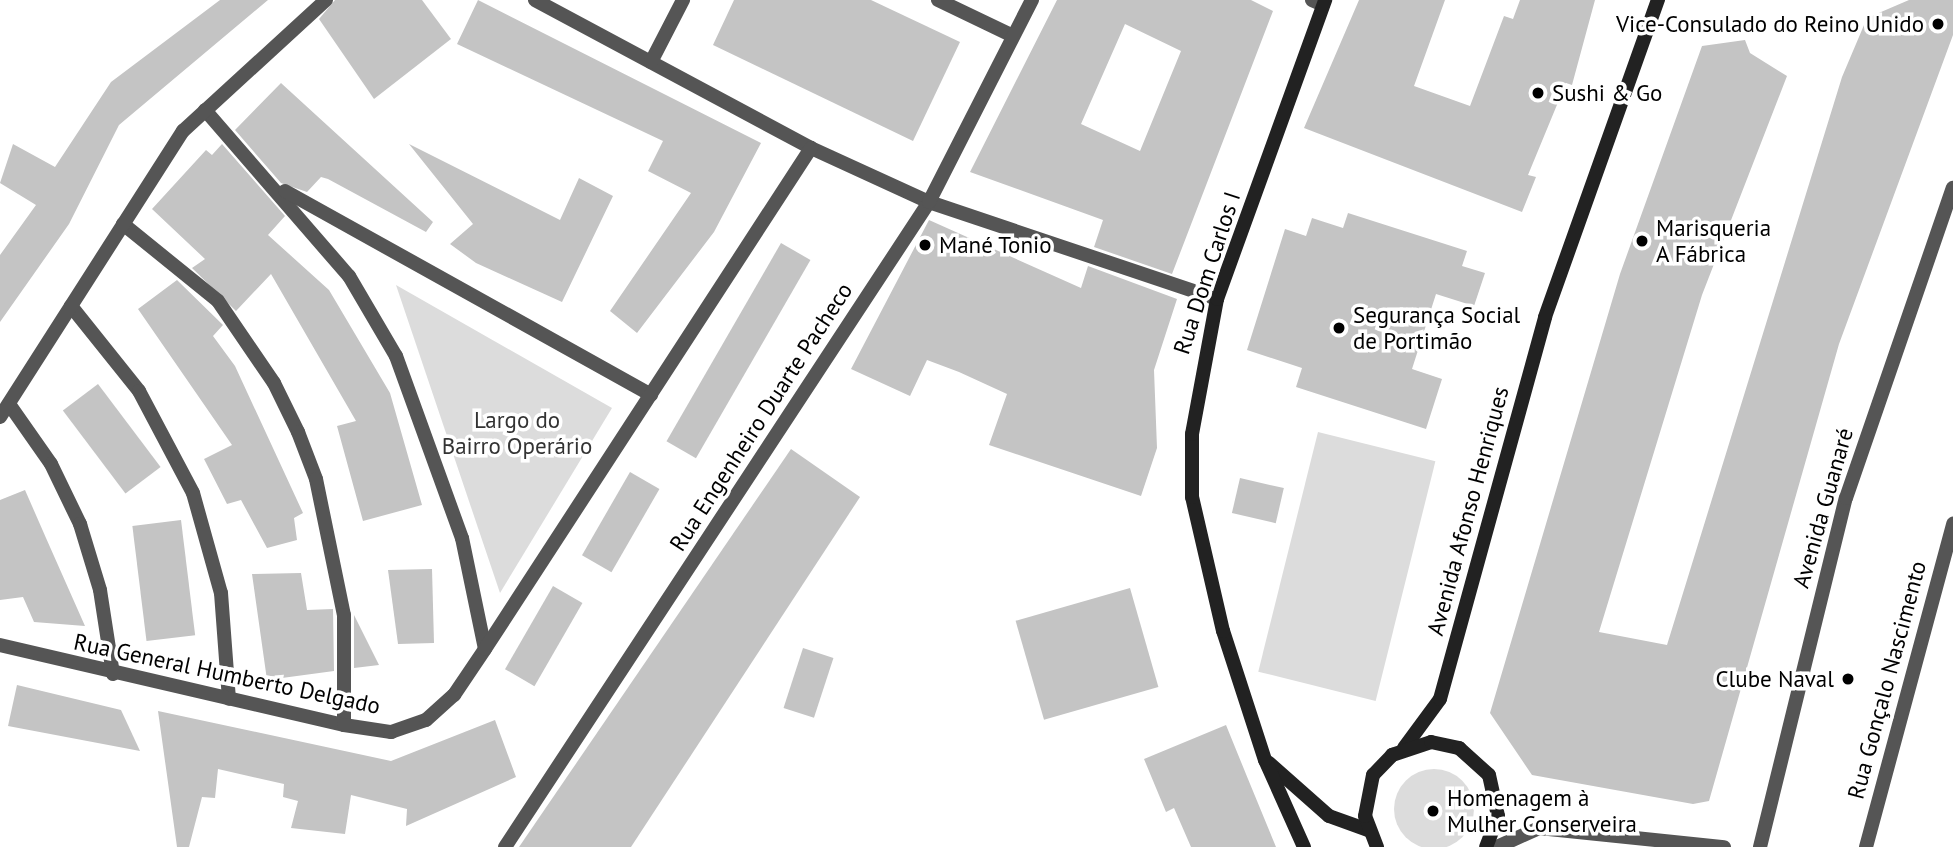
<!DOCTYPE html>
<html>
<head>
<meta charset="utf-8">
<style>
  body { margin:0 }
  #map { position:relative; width:1953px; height:847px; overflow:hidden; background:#fff; font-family:"PT Sans",sans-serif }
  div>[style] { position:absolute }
  .green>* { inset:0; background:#dcdcdc; transform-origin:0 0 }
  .round { border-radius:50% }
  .building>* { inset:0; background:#c4c4c4; transform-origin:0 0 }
  .street>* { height:14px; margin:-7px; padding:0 7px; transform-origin:7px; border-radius:7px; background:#555 }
  .secondary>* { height:14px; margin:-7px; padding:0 7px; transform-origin:7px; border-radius:7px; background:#222 }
  .dots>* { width:19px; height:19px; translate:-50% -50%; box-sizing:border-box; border:4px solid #fff; border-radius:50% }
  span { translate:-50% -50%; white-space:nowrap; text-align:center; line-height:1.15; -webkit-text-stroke:7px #fff; paint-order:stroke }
  .poi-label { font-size:23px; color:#000 }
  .right { translate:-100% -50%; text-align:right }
  .left { translate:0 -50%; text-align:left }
  .street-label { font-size:23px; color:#000 }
  .park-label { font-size:23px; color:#333 }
</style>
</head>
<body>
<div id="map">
  <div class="green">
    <i style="clip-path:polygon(396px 285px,612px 408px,500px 593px)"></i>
    <i style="left:1318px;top:432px;width:121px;height:247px;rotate:14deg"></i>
    <i class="round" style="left:1394px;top:769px;width:80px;height:80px"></i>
  </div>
  <div class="building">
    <i style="clip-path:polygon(220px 0,268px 0,119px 125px,69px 224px,0 322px,0 255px,36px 205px,0 183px,13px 144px,55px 167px,111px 82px)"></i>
    <i style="clip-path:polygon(335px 0,422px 0,451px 39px,374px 99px,319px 19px)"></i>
    <i style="clip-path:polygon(478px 0,761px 143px,714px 232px,637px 333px,610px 311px,691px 193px,648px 171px,663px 141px,457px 44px)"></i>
    <i style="clip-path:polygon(734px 0,871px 0,960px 42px,913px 141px,713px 45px)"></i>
    <i style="clip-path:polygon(evenodd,1057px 0,1251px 0,1273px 11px,1172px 274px,1094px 247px,1103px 220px,970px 172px,1057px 0,1125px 24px,1181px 51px,1140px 151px,1081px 124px,1125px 24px)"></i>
    <i style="clip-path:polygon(1359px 0,1445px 0,1414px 86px,1470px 106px,1504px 16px,1513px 19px,1520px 0,1595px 0,1572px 85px,1566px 83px,1528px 175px,1536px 177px,1522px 212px,1304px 128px)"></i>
    <i style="clip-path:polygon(1909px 0,1953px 0,1953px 35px,1839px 344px,1709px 801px,1693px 804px,1532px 775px,1490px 713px,1620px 274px,1702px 46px,1745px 40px,1750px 53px,1787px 76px,1702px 295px,1599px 632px,1667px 645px,1842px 77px,1867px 18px)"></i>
    <i style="clip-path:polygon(281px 83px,433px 222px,426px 232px,328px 179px,321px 177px,307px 192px,281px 183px,235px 130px)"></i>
    <i style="clip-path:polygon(222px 144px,285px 216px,268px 235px,329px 290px,390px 393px,422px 505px,363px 521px,337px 426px,356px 421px,271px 274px,236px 311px,192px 268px,205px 259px,152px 209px,206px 150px,212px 155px)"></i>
    <i style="clip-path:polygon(409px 144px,560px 220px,579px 178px,613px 196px,562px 302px,476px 263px,450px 244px,473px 224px)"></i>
    <i style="clip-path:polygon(1348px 213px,1467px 251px,1462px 266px,1485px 273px,1474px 306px,1436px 294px,1412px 369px,1442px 379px,1426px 429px,1296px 387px,1302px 368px,1247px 350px,1285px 229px,1306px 236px,1312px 218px,1343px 228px)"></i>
    <i style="clip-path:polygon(929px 220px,1081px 288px,1088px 266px,1177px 299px,1154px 370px,1157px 448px,1141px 496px,989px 445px,1007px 394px,959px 372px,927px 360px,910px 396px,851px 369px)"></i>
    <i style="left:781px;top:243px;width:34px;height:229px;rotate:30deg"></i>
    <i style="clip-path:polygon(177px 280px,223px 325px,213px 336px,235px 366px,303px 513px,294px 518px,297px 540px,267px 548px,241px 500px,227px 504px,204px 459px,232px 445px,138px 309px)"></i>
    <i style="left:98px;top:384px;width:104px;height:44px;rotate:53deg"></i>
    <i style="clip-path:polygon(791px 449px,860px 497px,631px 847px,519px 847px)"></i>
    <i style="left:630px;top:472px;width:34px;height:96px;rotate:30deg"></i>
    <i style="left:1240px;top:478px;width:45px;height:36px;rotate:13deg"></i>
    <i style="clip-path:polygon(25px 490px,46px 538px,85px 626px,34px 622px,23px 597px,0 600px,0 500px)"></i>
    <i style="left:181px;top:520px;width:116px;height:49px;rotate:83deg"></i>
    <i style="clip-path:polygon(432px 569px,434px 643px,398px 644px,388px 570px)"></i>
    <i style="clip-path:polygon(301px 573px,307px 610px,333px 609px,334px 671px,267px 680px,252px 574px)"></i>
    <i style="left:553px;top:586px;width:34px;height:96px;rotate:30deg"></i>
    <i style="left:1130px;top:588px;width:103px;height:119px;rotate:74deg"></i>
    <i style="clip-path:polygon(354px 615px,379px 665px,354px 668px)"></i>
    <i style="left:803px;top:648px;width:32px;height:63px;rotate:18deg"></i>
    <i style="clip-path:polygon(17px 685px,121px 710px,140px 751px,8px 726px)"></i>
    <i style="clip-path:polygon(158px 711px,391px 761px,495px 720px,516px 777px,406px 826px,407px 809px,351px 795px,345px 834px,291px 828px,298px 801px,283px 797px,284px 784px,218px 769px,215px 798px,202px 797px,189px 847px,177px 847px)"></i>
    <i style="clip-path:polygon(1226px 725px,1248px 779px,1276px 847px,1191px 847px,1174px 808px,1166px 812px,1144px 759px)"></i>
  </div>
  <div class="street">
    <i style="left:535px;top:0;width:313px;rotate:28.2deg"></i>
    <i style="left:811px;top:148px;width:130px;rotate:24.6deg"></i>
    <i style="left:929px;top:202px;width:304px;rotate:18.6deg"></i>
    <i style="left:938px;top:0;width:83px;rotate:25.6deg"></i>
    <i style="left:1312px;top:0;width:12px;rotate:24deg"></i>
    <i style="left:651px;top:62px;width:70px;rotate:-62.7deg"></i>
    <i style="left:205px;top:110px;width:220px;rotate:49.1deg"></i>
    <i style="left:349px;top:276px;width:93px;rotate:59.6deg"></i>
    <i style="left:396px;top:356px;width:194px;rotate:70.1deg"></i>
    <i style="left:462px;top:538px;width:113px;rotate:78.3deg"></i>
    <i style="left:285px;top:191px;width:419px;rotate:29.1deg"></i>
    <i style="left:123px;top:224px;width:122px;rotate:39deg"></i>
    <i style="left:218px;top:301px;width:99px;rotate:55.7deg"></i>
    <i style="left:274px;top:383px;width:55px;rotate:63.9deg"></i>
    <i style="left:298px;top:432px;width:50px;rotate:69deg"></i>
    <i style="left:316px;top:479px;width:139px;rotate:78.4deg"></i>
    <i style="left:344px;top:615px;width:110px;rotate:90deg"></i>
    <i style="left:71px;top:306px;width:109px;rotate:51.3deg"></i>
    <i style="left:139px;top:391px;width:115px;rotate:62.1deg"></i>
    <i style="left:193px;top:493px;width:104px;rotate:74.4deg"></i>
    <i style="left:221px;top:593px;width:106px;rotate:85.7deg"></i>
    <i style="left:9px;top:404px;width:73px;rotate:55deg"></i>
    <i style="left:51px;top:464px;width:67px;rotate:64.2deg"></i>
    <i style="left:80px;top:524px;width:69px;rotate:73.1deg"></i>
    <i style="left:100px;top:590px;width:85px;rotate:81.2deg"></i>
    <i style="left:0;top:417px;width:340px;rotate:-57.4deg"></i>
    <i style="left:183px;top:131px;width:194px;rotate:-42.5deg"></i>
    <i style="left:0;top:645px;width:353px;rotate:13.1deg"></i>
    <i style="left:344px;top:725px;width:48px;rotate:8.5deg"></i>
    <i style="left:391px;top:732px;width:37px;rotate:-19deg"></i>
    <i style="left:426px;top:720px;width:38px;rotate:-42deg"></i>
    <i style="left:454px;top:695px;width:55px;rotate:-56deg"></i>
    <i style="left:485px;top:649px;width:598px;rotate:-56.95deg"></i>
    <i style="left:505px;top:847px;width:772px;rotate:-56.68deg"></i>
    <i style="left:929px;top:202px;width:227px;rotate:-63deg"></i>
    <i style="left:1497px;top:847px;width:46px;rotate:-24.3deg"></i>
    <i style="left:1539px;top:828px;width:186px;rotate:5.9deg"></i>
    <i style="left:1760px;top:847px;width:359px;rotate:-76.2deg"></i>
    <i style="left:1846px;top:498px;width:328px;rotate:-71deg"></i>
    <i style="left:1866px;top:847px;width:335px;rotate:-74.9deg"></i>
  </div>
  <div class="secondary">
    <i style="left:1404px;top:748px;width:61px;rotate:-53.7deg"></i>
    <i style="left:1440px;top:699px;width:396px;rotate:-74.6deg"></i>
    <i style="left:1545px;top:317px;width:337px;rotate:-70.4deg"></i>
    <i style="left:1269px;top:763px;width:80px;rotate:41.5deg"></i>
    <i style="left:1329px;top:816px;width:41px;rotate:19.7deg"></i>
    <i style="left:1304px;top:847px;width:95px;rotate:-114.1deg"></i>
    <i style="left:1265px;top:760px;width:136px;rotate:-108deg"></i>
    <i style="left:1223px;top:631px;width:138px;rotate:-103deg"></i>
    <i style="left:1192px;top:497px;width:63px;rotate:-90deg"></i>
    <i style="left:1192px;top:434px;width:137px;rotate:-79.5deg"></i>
    <i style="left:1217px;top:299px;width:318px;rotate:-70.1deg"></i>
    <i style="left:1377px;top:847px;width:33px;rotate:-111deg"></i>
    <i style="left:1365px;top:816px;width:42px;rotate:-79deg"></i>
    <i style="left:1373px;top:775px;width:28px;rotate:-46deg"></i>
    <i style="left:1392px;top:755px;width:41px;rotate:-18.4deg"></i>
    <i style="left:1431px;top:742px;width:29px;rotate:12deg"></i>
    <i style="left:1459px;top:748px;width:40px;rotate:42deg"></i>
    <i style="left:1489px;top:775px;width:42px;rotate:77.6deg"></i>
    <i style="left:1498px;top:816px;width:33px;rotate:111deg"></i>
  </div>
  <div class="dots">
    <i style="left:1938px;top:24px;background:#000"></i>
    <i style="left:1538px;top:93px;background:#000"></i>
    <i style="left:1642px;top:241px;background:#000"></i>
    <i style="left:925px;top:245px;background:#000"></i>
    <i style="left:1339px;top:328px;background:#000"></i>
    <i style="left:1848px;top:679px;background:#000"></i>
    <i style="left:1433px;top:811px;background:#000"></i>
  </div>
  <div class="poi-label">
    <span class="right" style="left:1924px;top:24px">Vice-Consulado do Reino Unido</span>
    <span class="left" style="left:1552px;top:93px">Sushi &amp; Go</span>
    <span class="left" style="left:1656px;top:241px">Marisqueria<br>A Fábrica</span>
    <span class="left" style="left:939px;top:245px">Mané Tonio</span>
    <span class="left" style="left:1353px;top:328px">Segurança Social<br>de Portimão</span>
    <span class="right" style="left:1834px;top:679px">Clube Naval</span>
    <span class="left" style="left:1447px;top:811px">Homenagem à<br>Mulher Conserveira</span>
  </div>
  <div class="street-label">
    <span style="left:1207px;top:273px;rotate:-72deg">Rua Dom Carlos I</span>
    <span style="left:761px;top:417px;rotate:-57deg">Rua Engenheiro Duarte Pacheco</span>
    <span style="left:1823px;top:508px;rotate:-74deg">Avenida Guanaré</span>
    <span style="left:1468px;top:511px;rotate:-75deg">Avenida Afonso Henriques</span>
    <span style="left:227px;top:674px;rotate:12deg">Rua General Humberto Delgado</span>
    <span style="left:1887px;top:680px;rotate:-75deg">Rua Gonçalo Nascimento</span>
  </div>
  <div class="park-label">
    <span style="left:517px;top:433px">Largo do<br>Bairro Operário</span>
  </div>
</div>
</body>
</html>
